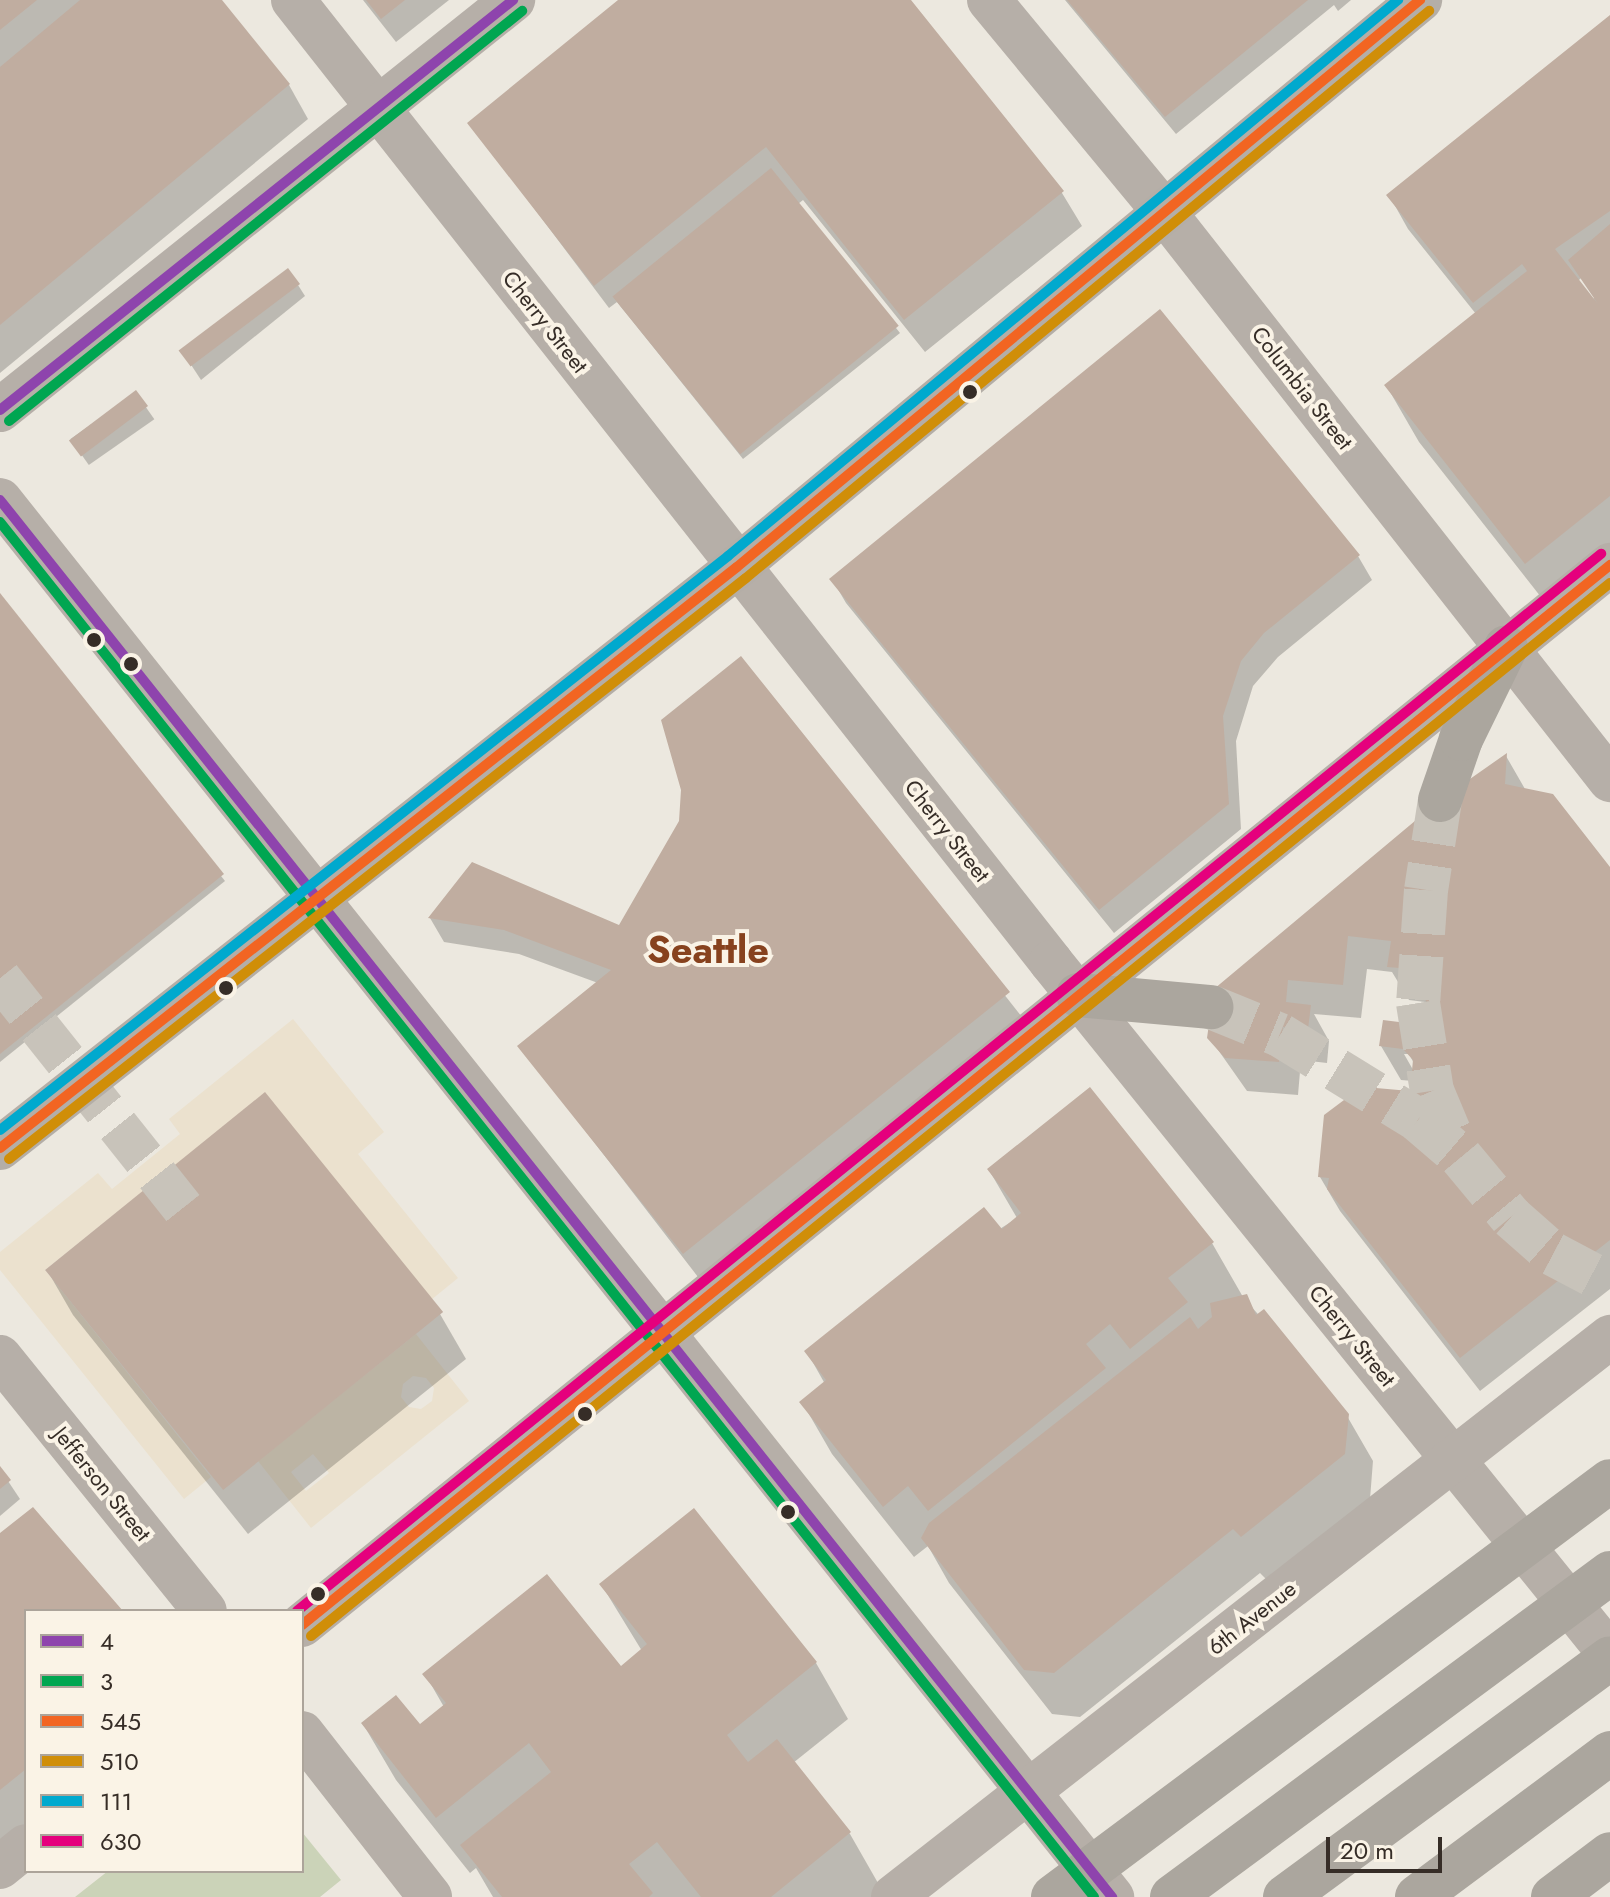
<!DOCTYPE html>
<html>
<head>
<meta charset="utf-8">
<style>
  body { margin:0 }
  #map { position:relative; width:1610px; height:1897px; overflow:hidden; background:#ece8df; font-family:Jost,sans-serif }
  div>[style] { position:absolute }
  .green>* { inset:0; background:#cbd3b8 }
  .plaza>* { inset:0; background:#ebe1ce }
  .shadow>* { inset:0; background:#0003; transform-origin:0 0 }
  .building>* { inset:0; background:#c0ada0; transform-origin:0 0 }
  .street-tunnel>* { height:42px; margin-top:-21px; transform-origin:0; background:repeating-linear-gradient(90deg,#c8c3ba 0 42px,transparent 0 63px) }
  .highway-tunnel>* { height:44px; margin-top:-22px; transform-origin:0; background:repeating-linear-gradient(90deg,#c8c3ba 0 44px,transparent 0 66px) }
  .secondary>* { height:44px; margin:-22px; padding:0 22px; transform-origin:22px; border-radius:22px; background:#b6afa8 }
  .primary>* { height:44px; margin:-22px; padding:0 22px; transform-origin:22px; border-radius:22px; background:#b4aea7 }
  .highway>* { height:44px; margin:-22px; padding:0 22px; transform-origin:22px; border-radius:22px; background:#aba69e }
  .highway-bridge>* { height:44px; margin:-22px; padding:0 22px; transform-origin:22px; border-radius:22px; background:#aba69e }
  .bus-1>* { height:10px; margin:-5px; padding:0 5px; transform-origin:5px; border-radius:5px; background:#8e44ad }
  .bus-2>* { height:10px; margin:-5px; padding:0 5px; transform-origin:5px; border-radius:5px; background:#00a651 }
  .bus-3>* { height:10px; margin:-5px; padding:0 5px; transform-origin:5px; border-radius:5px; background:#f26522 }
  .bus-4>* { height:10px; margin:-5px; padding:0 5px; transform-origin:5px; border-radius:5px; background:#d08e08 }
  .bus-5>* { height:10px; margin:-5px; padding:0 5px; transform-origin:5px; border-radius:5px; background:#00a9ce }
  .bus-6>* { height:10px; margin:-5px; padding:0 5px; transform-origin:5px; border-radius:5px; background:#e5007d }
  .dots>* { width:22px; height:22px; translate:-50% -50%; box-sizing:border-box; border:4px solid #faf3e6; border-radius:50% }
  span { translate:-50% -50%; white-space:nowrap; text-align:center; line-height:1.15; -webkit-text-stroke:8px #faf3e6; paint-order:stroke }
  .street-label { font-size:22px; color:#362d27 }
  .town-label { font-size:38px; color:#87421e; font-weight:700 }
  .legend { position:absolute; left:24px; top:1609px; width:280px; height:264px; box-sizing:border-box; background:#faf3e6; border:2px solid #aca49a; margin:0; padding:10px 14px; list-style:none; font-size:24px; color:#362d27 }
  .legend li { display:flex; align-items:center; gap:16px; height:40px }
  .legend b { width:40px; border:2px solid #aca49a }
  .scale { position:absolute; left:1326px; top:1837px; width:116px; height:36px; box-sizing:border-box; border:4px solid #362d27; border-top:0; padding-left:10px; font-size:24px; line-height:28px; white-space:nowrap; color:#362d27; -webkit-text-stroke:6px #faf3e6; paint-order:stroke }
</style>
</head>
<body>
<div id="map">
  <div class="green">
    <i style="clip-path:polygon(302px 1832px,341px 1880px,320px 1897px,75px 1897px,108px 1871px,302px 1871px)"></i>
  </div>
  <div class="plaza">
    <i style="clip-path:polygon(293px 1019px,384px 1132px,358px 1154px,458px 1278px,431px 1300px,265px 1093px,45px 1270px,211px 1477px,184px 1499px,0 1270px,0 1252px,98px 1173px,112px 1189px,180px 1134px,169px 1119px)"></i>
    <i style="clip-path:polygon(evenodd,416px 1334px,469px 1401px,311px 1528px,258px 1461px,416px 1334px,413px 1376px,426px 1378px,434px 1388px,432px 1401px,421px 1409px,409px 1407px,401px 1397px,403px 1384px,413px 1376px,416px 1334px,313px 1454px,329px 1473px,306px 1491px,291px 1472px,313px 1454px)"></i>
  </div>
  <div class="shadow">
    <i style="clip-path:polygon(0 0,219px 0,289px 85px,308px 119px,0 373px)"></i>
    <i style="clip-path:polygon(363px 0,449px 0,396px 42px)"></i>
    <i style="clip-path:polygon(621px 0,908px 0,1062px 193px,1082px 226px,925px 352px,803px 200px,798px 204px,900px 333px,743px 459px,617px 302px,609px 308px,470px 123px)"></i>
    <i style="clip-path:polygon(1065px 0,1351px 0,1338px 11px,1334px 5px,1176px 134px)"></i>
    <i style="clip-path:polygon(evenodd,1610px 18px,1610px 579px,1559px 620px,1419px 442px,1386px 385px,1476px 314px,1408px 229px,1389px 195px,1610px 18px,1581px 278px,1595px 297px,1592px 300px,1578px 281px,1581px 278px)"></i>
    <i style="clip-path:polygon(298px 285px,305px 296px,201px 380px,184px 354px)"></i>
    <i style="left:136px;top:393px;width:32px;height:80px;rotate:55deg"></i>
    <i style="clip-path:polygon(1358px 556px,1372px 580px,1278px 657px,1253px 686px,1236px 741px,1241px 829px,1114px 933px,846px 603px,832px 579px)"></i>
    <i style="clip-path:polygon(0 596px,225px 881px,0 1062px)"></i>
    <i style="clip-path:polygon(740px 659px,1022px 1017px,698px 1277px,520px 1046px,598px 983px,519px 954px,444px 942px,430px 918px,620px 928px,681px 822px)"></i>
    <i style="clip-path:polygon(evenodd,1506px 756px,1525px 789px,1610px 870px,1610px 1289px,1480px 1391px,1340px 1211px,1320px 1177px,1365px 1098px,1412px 1093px,1413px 1081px,1401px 1080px,1381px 1046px,1408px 1025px,1434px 1017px,1425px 1002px,1409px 1000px,1392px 972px,1367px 969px,1361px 1018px,1314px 1014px,1329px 1041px,1327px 1063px,1301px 1060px,1298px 1095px,1247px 1091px,1209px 1037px,1506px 756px,1404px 1054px,1409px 1054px,1419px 1073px,1416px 1075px,1404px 1054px)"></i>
    <i style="clip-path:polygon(989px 1170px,1212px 1243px,1243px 1297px,1347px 1416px,1373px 1461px,1370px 1499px,1267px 1580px,1260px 1573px,1080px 1717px,1052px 1714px,949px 1583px,928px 1546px,914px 1557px,832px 1454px,802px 1402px,825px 1384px,807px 1352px,1017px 1218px)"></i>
    <i style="clip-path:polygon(47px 1270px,440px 1314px,466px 1359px,248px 1534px,73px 1315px)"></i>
    <i style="clip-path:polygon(0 1469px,20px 1499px,0 1516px)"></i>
    <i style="clip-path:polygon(693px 1510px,816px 1663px,848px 1719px,793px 1763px,850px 1834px,882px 1890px,873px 1897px,493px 1897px,476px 1868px,470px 1873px,396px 1780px,363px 1724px,419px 1727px,444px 1707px,425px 1674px,620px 1669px,642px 1651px,601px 1584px)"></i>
    <i style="clip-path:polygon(0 1536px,119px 1611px,26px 1611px,26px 1845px,0 1865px)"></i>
  </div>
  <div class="building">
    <i style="clip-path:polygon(0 0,37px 0,0 30px)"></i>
    <i style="clip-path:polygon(80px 0,222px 0,290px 84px,0 325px,0 67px)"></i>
    <i style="clip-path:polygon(366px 0,405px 0,381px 19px)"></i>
    <i style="clip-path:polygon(618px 0,911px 0,1064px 191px,904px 320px,766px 147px,594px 286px,467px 123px)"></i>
    <i style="clip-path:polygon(1067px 0,1308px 0,1165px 117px)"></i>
    <i style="clip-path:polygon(1610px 15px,1610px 211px,1555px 249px,1598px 304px,1568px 260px,1610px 224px,1610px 496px,1525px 564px,1384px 385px,1527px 271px,1522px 264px,1473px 303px,1386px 195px)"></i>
    <i style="left:771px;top:168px;width:203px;height:204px;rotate:51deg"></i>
    <i style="left:288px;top:268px;width:20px;height:137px;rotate:53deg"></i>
    <i style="clip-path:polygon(1160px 309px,1360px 555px,1264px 633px,1241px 661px,1223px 716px,1229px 804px,1099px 910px,829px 579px)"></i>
    <i style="left:136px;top:390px;width:20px;height:84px;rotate:53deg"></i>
    <i style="clip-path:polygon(0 593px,224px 874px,0 1054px)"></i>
    <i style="clip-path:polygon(741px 656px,1010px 992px,683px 1254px,517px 1046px,611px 970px,504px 930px,428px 918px,472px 862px,619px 925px,679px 821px,681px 790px,661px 720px)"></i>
    <i style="clip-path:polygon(1507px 753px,1505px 784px,1553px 794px,1610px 867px,1610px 1240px,1460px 1358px,1327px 1189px,1329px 1178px,1318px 1177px,1324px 1115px,1352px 1094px,1364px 1096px,1376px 1088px,1410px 1091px,1413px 1060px,1403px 1049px,1379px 1046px,1383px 1020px,1407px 1023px,1419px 1014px,1438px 1016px,1411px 982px,1413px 969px,1387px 967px,1391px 941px,1348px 936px,1343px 985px,1288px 980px,1286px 1002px,1311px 1005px,1308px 1029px,1283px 1027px,1279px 1062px,1225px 1058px,1207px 1038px,1214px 989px,1440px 800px)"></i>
    <i style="clip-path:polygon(1090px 1087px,1214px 1242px,1168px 1278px,1188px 1302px,1130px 1349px,1110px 1324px,1086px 1344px,1106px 1368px,928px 1511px,908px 1486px,883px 1507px,799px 1402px,826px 1380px,804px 1351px,984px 1207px,1002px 1229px,1021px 1213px,987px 1169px)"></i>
    <i style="left:265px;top:1092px;width:283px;height:283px;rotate:51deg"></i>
    <i style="clip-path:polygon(1247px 1294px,1256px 1315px,1264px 1309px,1349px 1414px,1345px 1454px,1241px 1537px,1233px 1529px,1054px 1673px,1024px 1670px,921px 1538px,929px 1523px,1190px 1317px,1198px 1329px,1212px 1317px,1210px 1303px)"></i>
    <i style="clip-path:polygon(0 1466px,11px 1480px,0 1489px)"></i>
    <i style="clip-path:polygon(33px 1507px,123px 1611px,26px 1611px,26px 1769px,0 1790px,0 1533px)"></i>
    <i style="clip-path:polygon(694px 1508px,817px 1662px,727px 1735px,748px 1762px,777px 1739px,851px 1832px,771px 1897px,701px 1897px,657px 1842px,629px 1864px,653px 1893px,649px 1897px,502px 1897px,460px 1845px,551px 1772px,529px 1743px,436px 1818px,361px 1723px,396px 1695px,420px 1724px,446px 1703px,422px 1674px,547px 1574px,621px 1666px,647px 1644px,599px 1584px)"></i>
  </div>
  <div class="street-tunnel">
    <i style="left:0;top:978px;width:294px;rotate:51.5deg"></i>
  </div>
  <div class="highway-tunnel">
    <i style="left:1440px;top:800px;width:91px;rotate:98.8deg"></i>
    <i style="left:1426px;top:890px;width:113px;rotate:94deg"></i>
    <i style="left:1418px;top:1003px;width:89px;rotate:81deg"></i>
    <i style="left:1432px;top:1091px;width:60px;rotate:67.3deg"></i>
    <i style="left:1211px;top:1007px;width:74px;rotate:22.1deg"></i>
    <i style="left:1280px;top:1035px;width:162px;rotate:31.6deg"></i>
    <i style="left:1418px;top:1120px;width:57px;rotate:40.7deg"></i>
    <i style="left:1461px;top:1157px;width:78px;rotate:50.2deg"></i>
    <i style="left:1511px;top:1217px;width:56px;rotate:41.4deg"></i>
    <i style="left:1553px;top:1254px;width:64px;rotate:27.8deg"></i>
  </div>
  <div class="secondary">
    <i style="left:293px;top:0;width:1225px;rotate:51.76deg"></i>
    <i style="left:1051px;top:962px;width:890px;rotate:51.07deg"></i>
    <i style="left:989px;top:0;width:276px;rotate:50.4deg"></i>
    <i style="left:1165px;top:213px;width:721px;rotate:51.87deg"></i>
    <i style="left:0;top:410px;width:657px;rotate:-38.63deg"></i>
    <i style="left:0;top:500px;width:1786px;rotate:51.48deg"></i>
    <i style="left:0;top:1357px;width:326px;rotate:51.1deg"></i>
    <i style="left:302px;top:1625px;width:1684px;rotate:-39.02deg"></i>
    <i style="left:302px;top:1733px;width:208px;rotate:52deg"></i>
    <i style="left:0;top:1867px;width:33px;rotate:-39deg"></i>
    <i style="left:893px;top:1897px;width:910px;rotate:-37.99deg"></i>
  </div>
  <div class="primary">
    <i style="left:0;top:1148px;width:938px;rotate:-38.25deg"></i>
    <i style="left:737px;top:567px;width:888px;rotate:-39.7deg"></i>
  </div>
  <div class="highway">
    <i style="left:1440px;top:800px;width:65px;rotate:-71deg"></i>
    <i style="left:1461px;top:739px;width:102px;rotate:-63.9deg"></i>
    <i style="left:1078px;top:995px;width:134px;rotate:5.2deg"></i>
    <i style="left:1285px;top:1897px;width:403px;rotate:-36.3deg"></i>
    <i style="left:1417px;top:1897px;width:241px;rotate:-36.7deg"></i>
    <i style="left:1553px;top:1897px;width:71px;rotate:-37deg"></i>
  </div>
  <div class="highway-bridge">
    <i style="left:1053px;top:1897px;width:695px;rotate:-36.75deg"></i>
    <i style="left:1172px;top:1897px;width:545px;rotate:-36.49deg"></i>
  </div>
  <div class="bus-1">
    <i style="left:0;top:410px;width:657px;rotate:-38.63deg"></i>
    <i style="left:0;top:500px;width:1786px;rotate:51.48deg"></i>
  </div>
  <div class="bus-2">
    <i style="left:9px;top:421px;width:657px;rotate:-38.63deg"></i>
    <i style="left:0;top:522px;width:1757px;rotate:51.49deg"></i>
  </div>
  <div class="bus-3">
    <i style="left:0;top:1148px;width:938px;rotate:-38.25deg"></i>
    <i style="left:737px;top:567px;width:888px;rotate:-39.7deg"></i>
    <i style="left:302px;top:1625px;width:1684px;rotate:-39.02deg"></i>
  </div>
  <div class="bus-4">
    <i style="left:9px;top:1159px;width:938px;rotate:-38.25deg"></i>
    <i style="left:746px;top:578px;width:888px;rotate:-39.7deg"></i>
    <i style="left:311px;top:1636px;width:1672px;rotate:-39.03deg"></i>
  </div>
  <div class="bus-5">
    <i style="left:0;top:1130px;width:927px;rotate:-38.25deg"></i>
    <i style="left:728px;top:556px;width:871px;rotate:-39.69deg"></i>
  </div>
  <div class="bus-6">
    <i style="left:297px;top:1611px;width:1679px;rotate:-39.03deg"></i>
  </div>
  <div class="dots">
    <i style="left:970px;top:392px;background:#362d27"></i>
    <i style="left:94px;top:640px;background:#362d27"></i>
    <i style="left:131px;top:664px;background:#362d27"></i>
    <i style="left:226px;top:988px;background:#362d27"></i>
    <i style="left:585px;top:1414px;background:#362d27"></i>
    <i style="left:788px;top:1512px;background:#362d27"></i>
    <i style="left:318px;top:1594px;background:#362d27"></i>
  </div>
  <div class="street-label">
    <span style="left:545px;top:322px;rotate:52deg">Cherry Street</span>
    <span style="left:1302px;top:388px;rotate:52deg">Columbia Street</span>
    <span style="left:947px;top:831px;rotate:52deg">Cherry Street</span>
    <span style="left:1352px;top:1336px;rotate:51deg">Cherry Street</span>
    <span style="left:102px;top:1484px;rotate:51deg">Jefferson Street</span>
    <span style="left:1252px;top:1618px;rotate:-38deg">6th Avenue</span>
  </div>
  <div class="town-label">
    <span style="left:708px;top:950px">Seattle</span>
  </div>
  <ul class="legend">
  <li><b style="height:10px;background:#8e44ad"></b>4</li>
  <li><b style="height:10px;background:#00a651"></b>3</li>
  <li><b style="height:10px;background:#f26522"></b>545</li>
  <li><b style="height:10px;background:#d08e08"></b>510</li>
  <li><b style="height:10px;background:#00a9ce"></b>111</li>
  <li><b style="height:10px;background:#e5007d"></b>630</li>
  </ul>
  <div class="scale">20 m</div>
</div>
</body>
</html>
